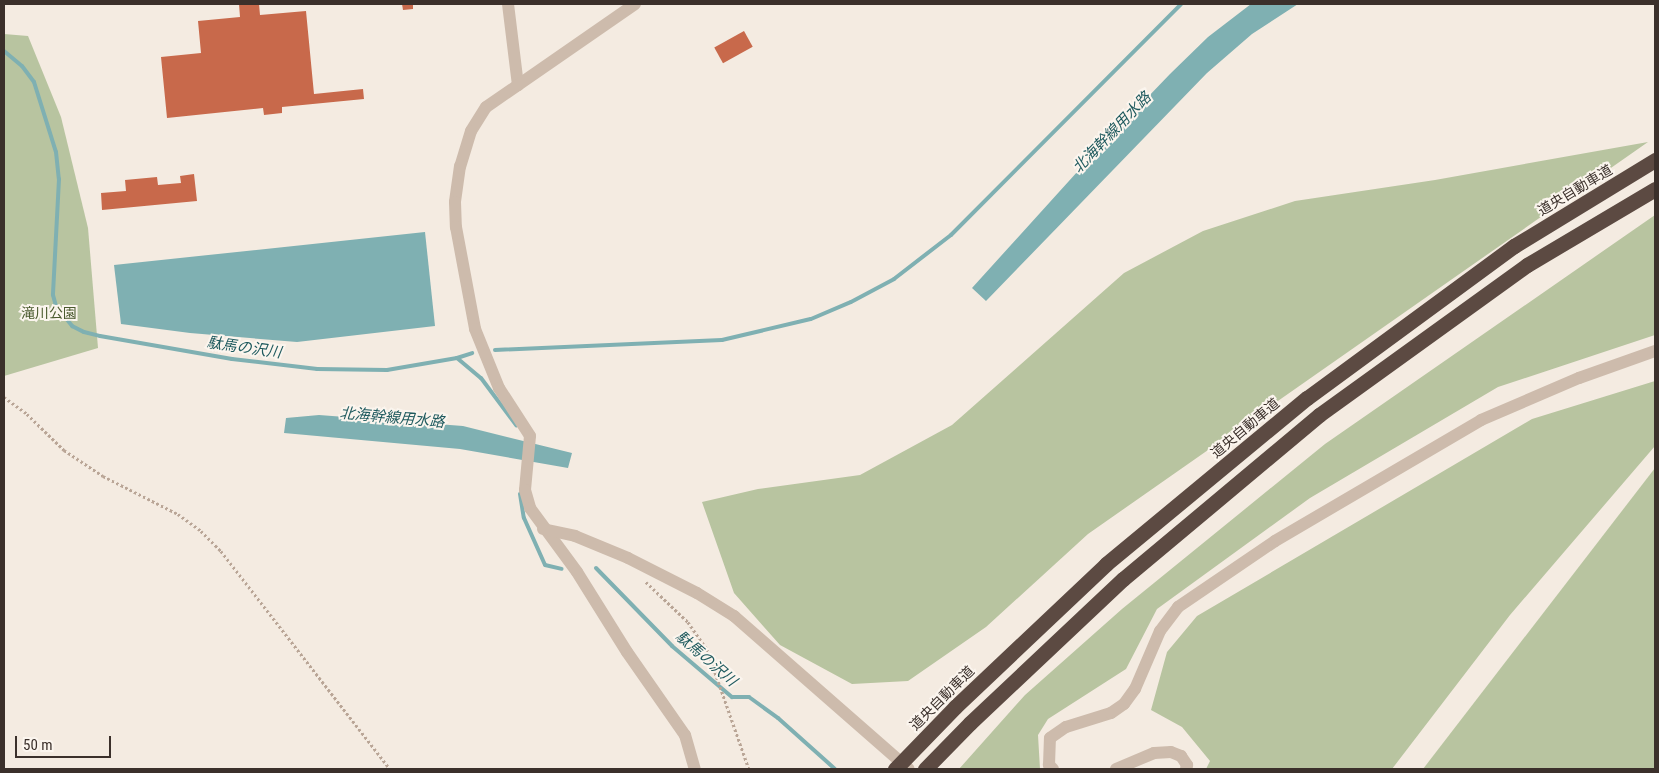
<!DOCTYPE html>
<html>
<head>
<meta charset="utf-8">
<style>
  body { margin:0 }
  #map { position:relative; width:1659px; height:773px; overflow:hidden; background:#f4ebe1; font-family:"Roboto Condensed","Noto Sans JP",sans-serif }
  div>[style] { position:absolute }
  .green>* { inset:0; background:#b8c4a0 }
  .water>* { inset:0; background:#7fb0b2 }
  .stream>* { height:4px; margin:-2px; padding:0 2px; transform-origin:2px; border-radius:2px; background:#7fb0b2 }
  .building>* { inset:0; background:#c8694b; transform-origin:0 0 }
  .path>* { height:2.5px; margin-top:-1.25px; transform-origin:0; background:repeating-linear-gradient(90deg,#b9a596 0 2.5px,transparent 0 5px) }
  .minor>* { height:12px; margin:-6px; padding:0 6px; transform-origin:6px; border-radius:6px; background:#cdbbac }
  .highway>* { height:15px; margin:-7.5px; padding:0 7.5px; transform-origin:7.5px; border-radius:7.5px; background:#5c4a42 }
  .highway-bridge>* { height:15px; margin:-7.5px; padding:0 7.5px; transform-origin:7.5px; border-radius:7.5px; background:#5c4a42 }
  span { translate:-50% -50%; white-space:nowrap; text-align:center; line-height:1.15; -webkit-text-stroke:4px #fbf5ee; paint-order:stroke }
  .street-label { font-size:14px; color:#3b302b }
  .park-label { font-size:14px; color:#4a5a2e }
  .water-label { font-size:15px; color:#1f5a5e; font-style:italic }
  .frame { position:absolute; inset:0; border:5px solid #3b302b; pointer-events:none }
  .scale { position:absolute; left:15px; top:736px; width:96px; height:22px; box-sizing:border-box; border:2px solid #3b302b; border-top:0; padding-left:6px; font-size:15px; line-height:18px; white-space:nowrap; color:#3b302b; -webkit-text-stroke:4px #fbf5ee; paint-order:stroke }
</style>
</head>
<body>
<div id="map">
  <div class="green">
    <i style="clip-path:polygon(4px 34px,28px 36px,61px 117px,88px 228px,98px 348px,4px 376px)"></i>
    <i style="clip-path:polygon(1648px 142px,1088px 534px,986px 627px,908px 681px,852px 684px,780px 645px,734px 593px,702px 502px,758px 489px,860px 475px,952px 425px,1124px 273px,1203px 231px,1295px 201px,1435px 180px)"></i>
    <i style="clip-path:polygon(1655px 215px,1655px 335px,1498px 387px,1310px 498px,1157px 609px,1126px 669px,1048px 719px,1038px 735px,1040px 769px,959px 769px,1025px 695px,1122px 609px,1325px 444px)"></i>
    <i style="clip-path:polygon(1655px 381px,1655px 446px,1510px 615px,1392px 769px,1206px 769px,1210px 761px,1182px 727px,1151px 710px,1167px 652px,1197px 616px,1532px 419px)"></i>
    <i style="clip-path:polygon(1655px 468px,1655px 769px,1423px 769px)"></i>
  </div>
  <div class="water">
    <i style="clip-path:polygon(1251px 4px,1298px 4px,1252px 34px,1207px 73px,986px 301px,972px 288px,1097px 150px,1170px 74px,1208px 37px)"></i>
    <i style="clip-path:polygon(425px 232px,435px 326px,297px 342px,190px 333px,121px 324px,114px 265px)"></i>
    <i style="clip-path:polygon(319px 415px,463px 426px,572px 453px,568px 468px,460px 449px,284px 433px,286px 418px)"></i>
  </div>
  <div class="stream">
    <i style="left:4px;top:51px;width:23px;rotate:40deg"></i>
    <i style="left:22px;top:66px;width:20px;rotate:53deg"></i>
    <i style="left:34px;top:82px;width:73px;rotate:72.6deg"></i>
    <i style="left:56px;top:152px;width:27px;rotate:84deg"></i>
    <i style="left:59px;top:179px;width:116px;rotate:93deg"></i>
    <i style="left:53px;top:295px;width:11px;rotate:75deg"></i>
    <i style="left:56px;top:306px;width:26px;rotate:51deg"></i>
    <i style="left:72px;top:326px;width:13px;rotate:27deg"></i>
    <i style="left:84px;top:332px;width:16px;rotate:14deg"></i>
    <i style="left:100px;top:336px;width:134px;rotate:9.9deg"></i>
    <i style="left:232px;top:359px;width:86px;rotate:6.7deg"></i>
    <i style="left:317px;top:369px;width:70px;rotate:0.8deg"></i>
    <i style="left:387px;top:370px;width:71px;rotate:-9.7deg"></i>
    <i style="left:457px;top:358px;width:31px;rotate:40deg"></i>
    <i style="left:481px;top:378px;width:59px;rotate:53.3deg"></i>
    <i style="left:495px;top:350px;width:227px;rotate:-2.5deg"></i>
    <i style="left:722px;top:340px;width:91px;rotate:-13.3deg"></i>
    <i style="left:811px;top:319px;width:43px;rotate:-23deg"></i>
    <i style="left:851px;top:302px;width:49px;rotate:-28.1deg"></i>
    <i style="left:894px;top:279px;width:72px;rotate:-37.7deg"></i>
    <i style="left:951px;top:235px;width:326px;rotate:-45.1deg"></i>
    <i style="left:457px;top:358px;width:16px;rotate:-18deg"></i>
    <i style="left:520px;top:494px;width:24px;rotate:81deg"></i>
    <i style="left:524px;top:518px;width:51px;rotate:65.9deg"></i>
    <i style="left:545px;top:565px;width:17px;rotate:13deg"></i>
    <i style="left:596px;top:568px;width:109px;rotate:45.7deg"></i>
    <i style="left:672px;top:646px;width:79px;rotate:40.4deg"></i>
    <i style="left:732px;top:697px;width:17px"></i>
    <i style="left:749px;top:697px;width:36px;rotate:36deg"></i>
    <i style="left:778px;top:718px;width:76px;rotate:41.8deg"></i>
  </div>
  <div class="building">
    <i style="clip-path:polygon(239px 4px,259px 4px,260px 15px,306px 11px,314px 94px,363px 89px,364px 99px,282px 107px,282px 113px,264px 115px,263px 108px,167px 118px,161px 57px,201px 53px,198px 21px,240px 17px)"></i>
    <i style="clip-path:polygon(402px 4px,413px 4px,413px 9px,403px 10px)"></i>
    <i style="left:744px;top:31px;width:18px;height:34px;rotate:61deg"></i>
    <i style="clip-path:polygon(194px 174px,197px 201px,102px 210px,101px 193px,126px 191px,125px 180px,157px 177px,158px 185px,181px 183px,180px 176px)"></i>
  </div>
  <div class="path">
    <i style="left:4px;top:397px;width:29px;rotate:36deg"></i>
    <i style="left:27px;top:414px;width:52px;rotate:44.2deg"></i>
    <i style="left:64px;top:450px;width:47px;rotate:33.7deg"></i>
    <i style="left:103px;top:476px;width:84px;rotate:26.9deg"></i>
    <i style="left:178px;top:514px;width:29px;rotate:36deg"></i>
    <i style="left:201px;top:531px;width:28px;rotate:45deg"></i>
    <i style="left:221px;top:551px;width:276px;rotate:52.2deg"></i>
    <i style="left:646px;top:582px;width:58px;rotate:43.6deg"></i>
    <i style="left:688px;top:622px;width:33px;rotate:55deg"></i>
    <i style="left:707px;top:649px;width:127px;rotate:70.7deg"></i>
  </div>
  <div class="minor">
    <i style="left:508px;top:4px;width:82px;rotate:83deg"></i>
    <i style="left:635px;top:4px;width:181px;rotate:145.3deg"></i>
    <i style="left:486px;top:107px;width:28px;rotate:122deg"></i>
    <i style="left:471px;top:131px;width:37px;rotate:107deg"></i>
    <i style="left:460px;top:166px;width:36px;rotate:98deg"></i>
    <i style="left:455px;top:202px;width:25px;rotate:88deg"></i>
    <i style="left:456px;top:227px;width:104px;rotate:79.4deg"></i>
    <i style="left:475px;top:329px;width:64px;rotate:67.9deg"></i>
    <i style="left:499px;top:388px;width:57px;rotate:57.1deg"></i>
    <i style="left:530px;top:436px;width:54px;rotate:95.3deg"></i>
    <i style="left:525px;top:490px;width:19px;rotate:74deg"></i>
    <i style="left:530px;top:508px;width:79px;rotate:53.7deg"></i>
    <i style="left:577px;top:572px;width:94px;rotate:58deg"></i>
    <i style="left:627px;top:652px;width:101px;rotate:55.1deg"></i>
    <i style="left:685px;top:735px;width:35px;rotate:74deg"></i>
    <i style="left:543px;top:529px;width:33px;rotate:12deg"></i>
    <i style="left:575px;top:536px;width:57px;rotate:22.5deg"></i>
    <i style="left:628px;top:558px;width:77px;rotate:26.9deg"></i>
    <i style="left:697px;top:593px;width:44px;rotate:31.9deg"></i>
    <i style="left:734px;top:616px;width:232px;rotate:41.2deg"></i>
    <i style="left:1053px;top:769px;width:6px;rotate:-135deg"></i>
    <i style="left:1049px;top:765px;width:27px;rotate:-88deg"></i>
    <i style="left:1050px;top:738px;width:19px;rotate:-35deg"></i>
    <i style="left:1066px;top:727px;width:47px;rotate:-17.3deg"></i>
    <i style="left:1111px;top:713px;width:16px;rotate:-35deg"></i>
    <i style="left:1124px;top:704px;width:19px;rotate:-54deg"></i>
    <i style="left:1135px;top:689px;width:63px;rotate:-66.7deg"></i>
    <i style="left:1160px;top:631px;width:30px;rotate:-53deg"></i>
    <i style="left:1178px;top:607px;width:117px;rotate:-34.2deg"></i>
    <i style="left:1275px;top:541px;width:239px;rotate:-30.4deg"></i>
    <i style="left:1481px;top:420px;width:107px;rotate:-23.2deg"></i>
    <i style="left:1579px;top:378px;width:81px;rotate:-19.6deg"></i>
    <i style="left:1116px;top:769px;width:41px;rotate:-22.8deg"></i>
    <i style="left:1154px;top:753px;width:17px;rotate:-3deg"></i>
    <i style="left:1171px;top:752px;width:11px;rotate:22deg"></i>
    <i style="left:1181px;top:756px;width:11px;rotate:56deg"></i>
    <i style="left:1187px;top:765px;width:4px;rotate:104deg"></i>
  </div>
  <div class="highway">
    <i style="left:955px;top:707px;width:208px;rotate:-43.4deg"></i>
    <i style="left:1106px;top:564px;width:261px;rotate:-39.6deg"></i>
    <i style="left:1307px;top:398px;width:257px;rotate:-36.3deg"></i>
    <i style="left:1514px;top:246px;width:165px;rotate:-31.4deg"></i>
    <i style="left:925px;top:769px;width:64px;rotate:-45.6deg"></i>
    <i style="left:970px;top:723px;width:210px;rotate:-43.3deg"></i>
    <i style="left:1123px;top:579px;width:256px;rotate:-39.9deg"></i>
    <i style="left:1319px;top:415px;width:256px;rotate:-35.8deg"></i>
    <i style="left:1527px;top:265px;width:149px;rotate:-30.7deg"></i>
  </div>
  <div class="highway-bridge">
    <i style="left:895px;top:769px;width:86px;rotate:-45.9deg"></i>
  </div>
  <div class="street-label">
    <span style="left:1575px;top:190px;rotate:-31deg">道央自動車道</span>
    <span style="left:1245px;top:428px;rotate:-40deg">道央自動車道</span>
    <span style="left:942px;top:698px;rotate:-45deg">道央自動車道</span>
  </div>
  <div class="park-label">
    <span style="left:49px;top:313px">滝川公園</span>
  </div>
  <div class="water-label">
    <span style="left:1112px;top:133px;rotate:-46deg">北海幹線用水路</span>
    <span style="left:244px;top:348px;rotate:8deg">駄馬の沢川</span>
    <span style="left:392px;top:418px;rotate:5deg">北海幹線用水路</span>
    <span style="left:706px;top:659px;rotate:41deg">駄馬の沢川</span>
  </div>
  <div class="frame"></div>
  <div class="scale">50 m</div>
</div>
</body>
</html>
